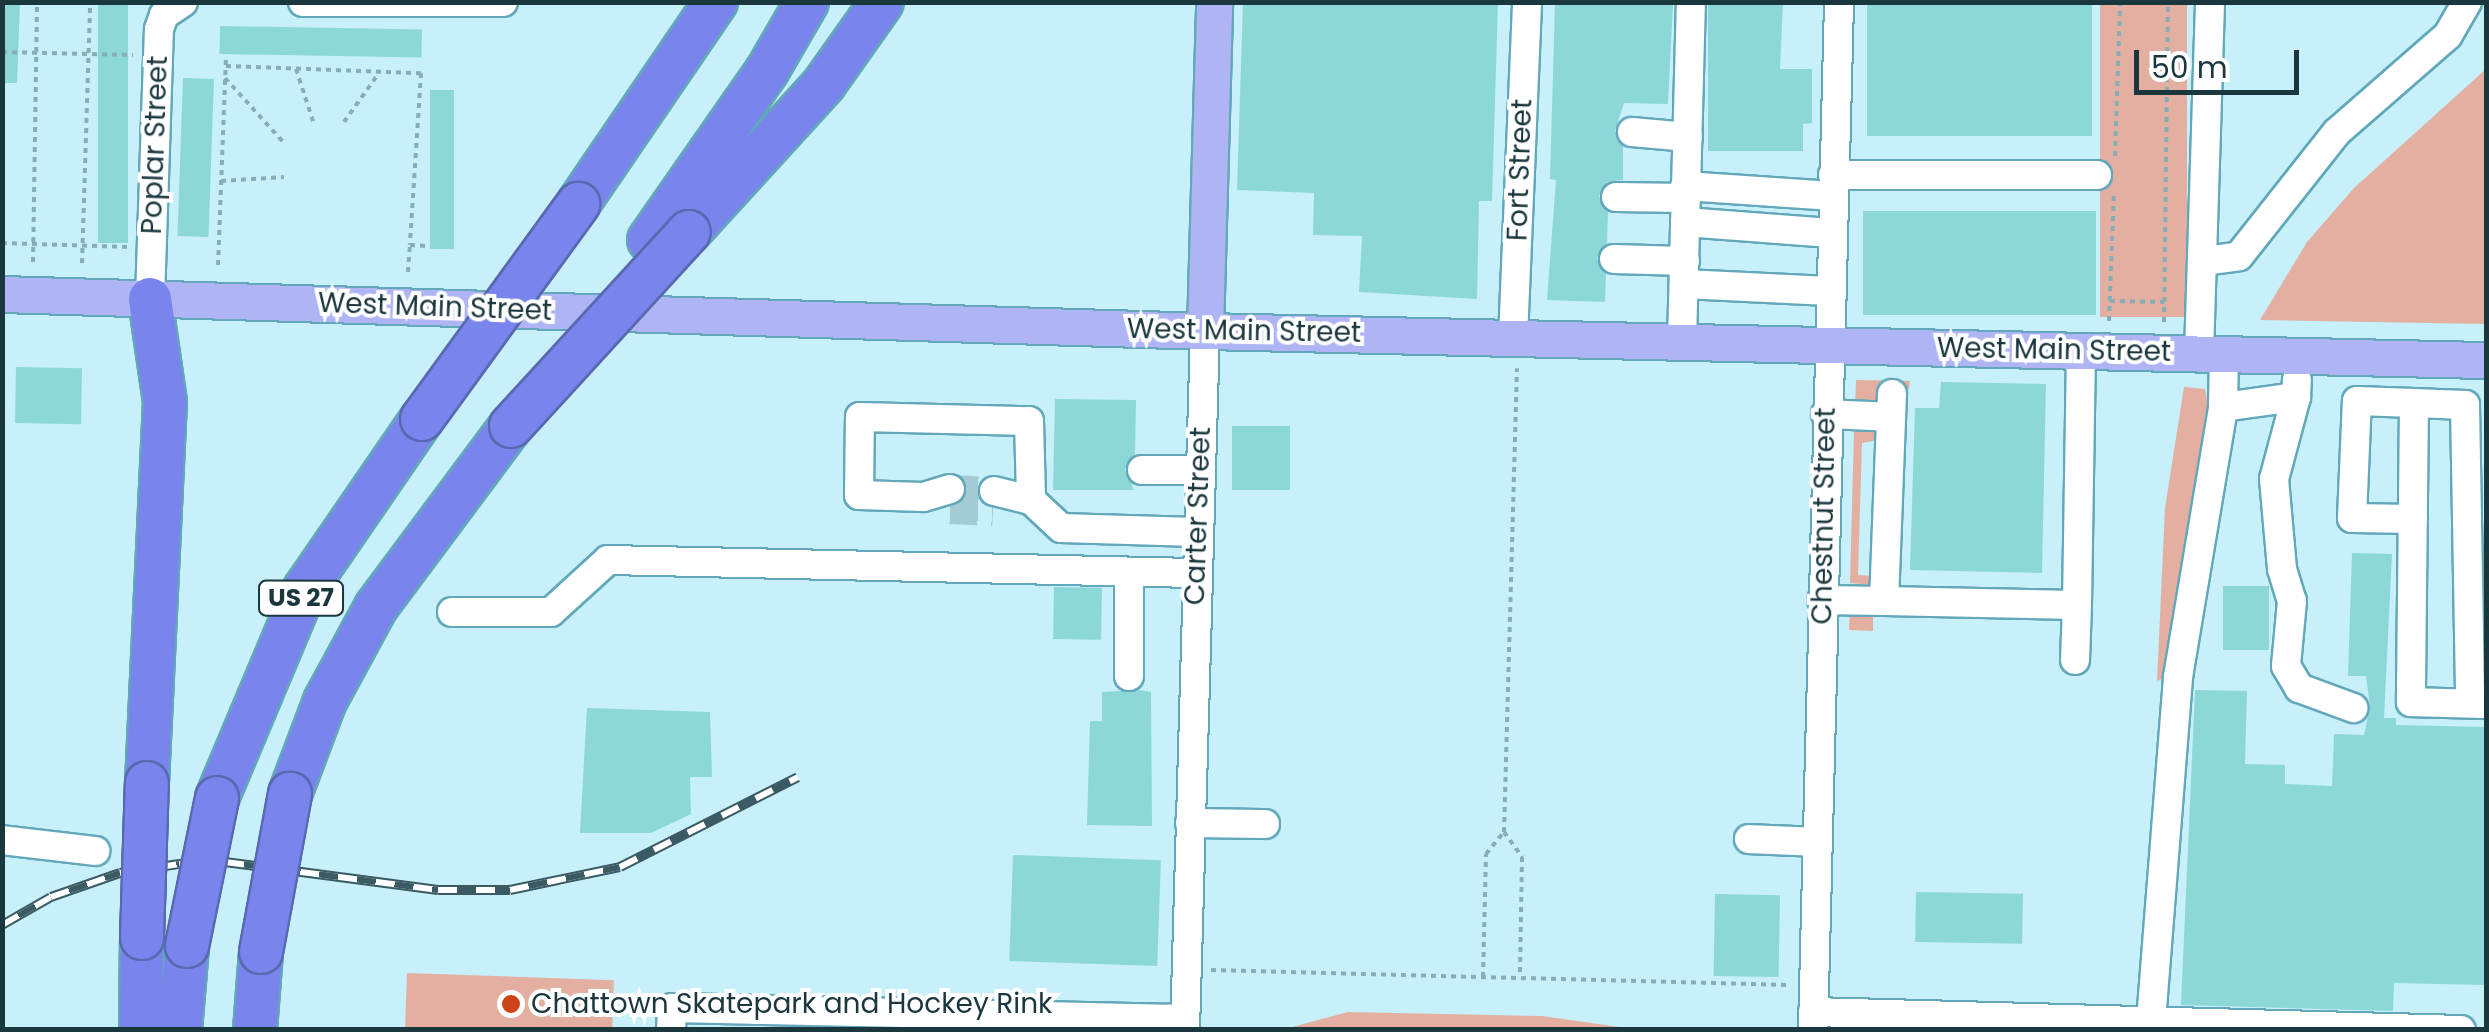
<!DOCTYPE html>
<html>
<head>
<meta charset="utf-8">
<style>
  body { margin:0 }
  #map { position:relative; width:2489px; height:1032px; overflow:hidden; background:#c7f0fb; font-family:Poppins,sans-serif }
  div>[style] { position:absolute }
  .green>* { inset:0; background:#e3afa1; transform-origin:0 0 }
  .building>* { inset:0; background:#8cd7d8; transform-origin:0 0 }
  .minor-tunnel>* { height:28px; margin-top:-14px; transform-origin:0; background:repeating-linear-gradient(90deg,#a4cbd5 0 28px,transparent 0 42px) }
  .path>* { height:4px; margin-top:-2px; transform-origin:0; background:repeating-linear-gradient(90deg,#89adb7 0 5px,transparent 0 10px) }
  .roads { filter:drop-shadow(2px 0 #62a7ba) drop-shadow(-2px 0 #62a7ba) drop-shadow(0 2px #62a7ba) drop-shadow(0 -2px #62a7ba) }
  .minor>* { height:28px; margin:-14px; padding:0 14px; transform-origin:14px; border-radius:14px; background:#fff }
  .major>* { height:35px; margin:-17.5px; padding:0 17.5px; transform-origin:17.5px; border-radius:17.5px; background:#afb5f4 }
  .highway>* { height:42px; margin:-21px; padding:0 21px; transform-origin:21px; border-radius:21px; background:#7984ed }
  .rail>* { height:10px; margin-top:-5px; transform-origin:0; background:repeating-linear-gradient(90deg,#fff 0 19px,#3b5a62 0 38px); box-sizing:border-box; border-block:2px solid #3b5a62 }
  .bridges { filter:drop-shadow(2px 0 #5869b0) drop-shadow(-2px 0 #5869b0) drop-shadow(0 2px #5869b0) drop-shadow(0 -2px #5869b0) }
  .highway-bridge>* { height:42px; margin:-21px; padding:0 21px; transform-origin:21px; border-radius:21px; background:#7984ed }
  .dots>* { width:28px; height:28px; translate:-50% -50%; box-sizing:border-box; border:5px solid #fff; border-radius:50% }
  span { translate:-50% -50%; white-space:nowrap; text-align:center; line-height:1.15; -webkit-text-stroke:8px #fff; paint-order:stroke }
  .shield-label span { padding:2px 8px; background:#fff; border:2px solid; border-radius:8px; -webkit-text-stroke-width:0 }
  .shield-label { font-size:25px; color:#1a373e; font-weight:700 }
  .street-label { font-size:28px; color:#1a373e }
  .poi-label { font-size:28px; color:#1a373e }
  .left { translate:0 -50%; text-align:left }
  .frame { position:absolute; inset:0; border:5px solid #1a373e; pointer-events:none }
  .scale { position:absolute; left:2134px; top:50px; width:165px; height:45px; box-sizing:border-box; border:5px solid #1a373e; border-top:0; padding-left:12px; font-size:30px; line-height:35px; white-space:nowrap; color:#1a373e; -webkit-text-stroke:8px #fff; paint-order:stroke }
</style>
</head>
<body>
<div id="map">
  <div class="green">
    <i style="left:2100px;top:3px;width:87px;height:314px"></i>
    <i style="clip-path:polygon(2486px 69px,2486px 324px,2260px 320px,2307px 242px,2354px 188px)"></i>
    <i style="clip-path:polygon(1856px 380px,1910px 381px,1909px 389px,1882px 388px,1881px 403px,1855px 406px)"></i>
    <i style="clip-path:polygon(2184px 387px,2205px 389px,2209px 410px,2164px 678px,2157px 681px,2165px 508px)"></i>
    <i style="clip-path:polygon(1854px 431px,1878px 432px,1878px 440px,1862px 443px,1858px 575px,1874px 576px,1872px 585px,1850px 583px)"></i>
    <i style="clip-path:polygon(1850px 609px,1873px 613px,1873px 631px,1849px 630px)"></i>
    <i style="left:407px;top:973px;width:207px;height:56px;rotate:2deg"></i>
    <i style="clip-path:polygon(1348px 1012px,1542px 1016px,1633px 1029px,1285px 1029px)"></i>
  </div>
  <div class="building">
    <i style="clip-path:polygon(2px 2px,20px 2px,17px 83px,2px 83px)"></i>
    <i style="left:98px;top:2px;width:30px;height:241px"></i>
    <i style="clip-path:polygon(1243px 2px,1498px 2px,1492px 201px,1479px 201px,1477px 299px,1359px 292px,1362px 236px,1313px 235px,1314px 193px,1237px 190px)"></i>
    <i style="clip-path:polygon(1555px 2px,1673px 4px,1668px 104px,1624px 103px,1615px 131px,1623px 147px,1623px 180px,1607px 182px,1599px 196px,1608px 212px,1607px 243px,1597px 258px,1606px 274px,1605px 302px,1547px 300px,1556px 180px,1550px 179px)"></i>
    <i style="clip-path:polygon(1708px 2px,1783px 2px,1780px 69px,1812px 69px,1812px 123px,1803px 124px,1803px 151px,1708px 151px)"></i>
    <i style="left:1867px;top:2px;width:225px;height:134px"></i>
    <i style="left:220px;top:26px;width:202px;height:28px;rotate:1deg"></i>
    <i style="left:183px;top:78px;width:31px;height:158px;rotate:2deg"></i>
    <i style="left:430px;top:90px;width:24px;height:159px"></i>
    <i style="left:1863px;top:211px;width:233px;height:104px"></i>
    <i style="left:16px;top:367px;width:66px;height:56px;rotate:1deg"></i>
    <i style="clip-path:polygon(1941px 382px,2046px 384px,2042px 573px,1910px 570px,1915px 408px,1939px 408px)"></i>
    <i style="clip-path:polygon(1055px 399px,1136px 400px,1135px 454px,1125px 469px,1134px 490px,1053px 490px)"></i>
    <i style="left:1232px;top:426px;width:58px;height:64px"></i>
    <i style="clip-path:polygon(2352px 553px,2392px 554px,2384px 718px,2396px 718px,2396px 725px,2486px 727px,2485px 985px,2394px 983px,2393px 1011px,2181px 1005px,2195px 690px,2247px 691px,2245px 764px,2285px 765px,2285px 784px,2332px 786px,2334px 734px,2364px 735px,2370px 706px,2366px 676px,2348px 676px)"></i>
    <i style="left:2223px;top:586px;width:46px;height:64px"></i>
    <i style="left:1054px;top:587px;width:48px;height:52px;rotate:1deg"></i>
    <i style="clip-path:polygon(1139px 690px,1151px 692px,1152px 826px,1087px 825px,1090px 721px,1102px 721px,1102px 692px)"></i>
    <i style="clip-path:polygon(587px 708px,710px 712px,712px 777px,690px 777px,691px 814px,651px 833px,580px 833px)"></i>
    <i style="left:1013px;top:855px;width:148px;height:106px;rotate:2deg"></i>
    <i style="left:1916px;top:892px;width:107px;height:50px;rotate:1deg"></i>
    <i style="left:1715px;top:894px;width:65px;height:82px;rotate:1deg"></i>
  </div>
  <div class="minor-tunnel">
    <i style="left:950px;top:489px;width:44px;rotate:2.6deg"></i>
    <i style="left:950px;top:510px;width:43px;rotate:2.7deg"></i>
  </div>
  <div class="path">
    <i style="left:2px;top:52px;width:131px;rotate:1.3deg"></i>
    <i style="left:226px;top:66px;width:195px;rotate:2.1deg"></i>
    <i style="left:421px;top:73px;width:172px;rotate:93.7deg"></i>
    <i style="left:410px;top:245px;width:17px;rotate:3deg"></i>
    <i style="left:296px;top:69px;width:55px;rotate:71.9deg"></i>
    <i style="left:225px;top:78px;width:89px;rotate:47.7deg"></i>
    <i style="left:344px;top:122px;width:60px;rotate:-54.5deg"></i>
    <i style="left:2115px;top:156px;width:154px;rotate:-88.1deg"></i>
    <i style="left:221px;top:181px;width:63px;rotate:-3.6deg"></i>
    <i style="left:2px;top:243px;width:126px;rotate:1.8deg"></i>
    <i style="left:33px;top:262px;width:260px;rotate:-89.1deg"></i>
    <i style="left:82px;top:263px;width:261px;rotate:-88.2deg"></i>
    <i style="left:218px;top:265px;width:210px;rotate:-87.8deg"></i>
    <i style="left:408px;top:272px;width:27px;rotate:-86deg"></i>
    <i style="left:2110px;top:301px;width:54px;rotate:1.1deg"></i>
    <i style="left:2109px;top:321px;width:130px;rotate:-87.8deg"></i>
    <i style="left:2164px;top:322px;width:320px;rotate:-89.3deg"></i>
    <i style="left:1504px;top:832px;width:31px;rotate:54deg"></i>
    <i style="left:1522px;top:857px;width:119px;rotate:91deg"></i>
    <i style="left:1211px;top:970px;width:580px;rotate:1.48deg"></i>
    <i style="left:1483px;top:977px;width:123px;rotate:-88.6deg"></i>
    <i style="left:1486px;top:854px;width:28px;rotate:-51deg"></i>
    <i style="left:1504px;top:832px;width:464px;rotate:-88.4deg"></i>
  </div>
  <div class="roads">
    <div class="minor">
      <i style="left:303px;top:2px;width:200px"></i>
      <i style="left:1632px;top:132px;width:56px;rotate:5.1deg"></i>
      <i style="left:1833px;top:175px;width:264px"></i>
      <i style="left:1685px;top:186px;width:148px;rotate:3.9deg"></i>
      <i style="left:1616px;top:197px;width:70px;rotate:0.8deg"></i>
      <i style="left:1685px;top:222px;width:146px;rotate:4.3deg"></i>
      <i style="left:1614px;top:259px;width:71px;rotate:1.6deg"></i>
      <i style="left:2205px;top:261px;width:34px;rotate:-8deg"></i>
      <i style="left:2239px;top:256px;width:158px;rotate:-51.7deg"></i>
      <i style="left:2337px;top:132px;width:147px;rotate:-41.1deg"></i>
      <i style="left:2448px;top:35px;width:38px;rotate:-60deg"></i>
      <i style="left:1684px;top:284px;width:145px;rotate:2.8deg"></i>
      <i style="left:150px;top:299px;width:270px;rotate:-88.1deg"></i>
      <i style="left:159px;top:29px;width:15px;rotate:-70deg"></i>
      <i style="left:164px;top:15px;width:23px;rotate:-34deg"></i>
      <i style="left:1513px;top:338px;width:336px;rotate:-87.6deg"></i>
      <i style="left:1682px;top:342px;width:340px;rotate:-88.5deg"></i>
      <i style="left:2199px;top:353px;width:351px;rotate:-88.2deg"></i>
      <i style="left:2224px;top:354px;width:53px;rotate:91.1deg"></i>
      <i style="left:2223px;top:407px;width:74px;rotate:-7.8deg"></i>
      <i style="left:2296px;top:397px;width:17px;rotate:-87deg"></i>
      <i style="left:1892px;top:394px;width:207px;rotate:92.2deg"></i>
      <i style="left:1884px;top:601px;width:193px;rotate:1.2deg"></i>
      <i style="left:2077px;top:605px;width:255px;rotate:-89.1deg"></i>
      <i style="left:2296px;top:397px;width:85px;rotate:105deg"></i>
      <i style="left:2274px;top:479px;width:90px;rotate:84.9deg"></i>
      <i style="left:2282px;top:569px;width:34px;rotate:73deg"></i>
      <i style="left:2292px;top:601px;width:65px;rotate:95.3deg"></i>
      <i style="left:2286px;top:666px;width:26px;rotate:59deg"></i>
      <i style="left:2299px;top:688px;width:58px;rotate:20.3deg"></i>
      <i style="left:2414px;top:403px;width:51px;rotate:2.2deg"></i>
      <i style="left:2465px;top:405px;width:298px;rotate:89deg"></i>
      <i style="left:1826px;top:414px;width:65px;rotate:2.6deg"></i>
      <i style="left:1142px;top:470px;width:57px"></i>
      <i style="left:950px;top:489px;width:28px;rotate:163deg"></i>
      <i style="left:923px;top:497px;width:64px;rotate:-178.2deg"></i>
      <i style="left:859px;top:495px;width:78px;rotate:-89.3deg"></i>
      <i style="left:860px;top:417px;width:169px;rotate:1.4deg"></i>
      <i style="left:1029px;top:421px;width:79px;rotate:88.5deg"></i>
      <i style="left:1031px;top:500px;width:41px;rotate:43deg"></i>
      <i style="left:1061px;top:528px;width:135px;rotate:1.7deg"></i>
      <i style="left:994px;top:491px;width:38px;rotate:14deg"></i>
      <i style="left:2413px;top:519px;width:61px;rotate:-179.1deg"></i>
      <i style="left:2352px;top:518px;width:117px;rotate:-87.6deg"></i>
      <i style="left:2357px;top:401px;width:57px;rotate:2deg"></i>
      <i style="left:2414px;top:403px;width:299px;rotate:90.6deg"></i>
      <i style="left:2411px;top:702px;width:75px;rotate:1.5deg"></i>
      <i style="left:1822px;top:600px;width:62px;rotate:0.9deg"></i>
      <i style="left:452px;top:612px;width:99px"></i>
      <i style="left:551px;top:612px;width:77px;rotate:-42.4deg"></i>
      <i style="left:608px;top:560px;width:587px;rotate:1.27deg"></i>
      <i style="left:2075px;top:660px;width:55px;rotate:-87.9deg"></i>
      <i style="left:1129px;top:676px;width:104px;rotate:-90deg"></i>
      <i style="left:1190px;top:823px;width:75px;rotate:0.8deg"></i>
      <i style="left:1749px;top:839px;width:68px;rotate:2.5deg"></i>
      <i style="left:2px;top:840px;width:94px;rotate:6.7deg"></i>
      <i style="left:1813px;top:1012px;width:648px;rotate:1.59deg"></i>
      <i style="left:2151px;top:1021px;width:345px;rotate:-85.5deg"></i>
      <i style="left:2178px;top:677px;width:274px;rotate:-80.5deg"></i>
      <i style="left:671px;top:1030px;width:22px;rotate:-87deg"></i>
      <i style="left:672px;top:1008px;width:513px;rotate:1.23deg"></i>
      <i style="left:1185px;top:1030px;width:699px;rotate:-88.36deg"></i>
      <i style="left:1813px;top:1030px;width:1028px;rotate:-88.55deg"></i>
    </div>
    <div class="major">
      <i style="left:2px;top:294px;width:1204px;rotate:1.76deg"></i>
      <i style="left:1205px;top:331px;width:1281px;rotate:1.3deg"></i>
      <i style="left:1205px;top:331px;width:329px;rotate:-88.4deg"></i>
    </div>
    <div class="highway">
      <i style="left:578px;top:204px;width:245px;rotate:-55.7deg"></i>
      <i style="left:689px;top:232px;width:200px;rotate:-47.6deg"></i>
      <i style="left:824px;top:84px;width:100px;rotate:-54.7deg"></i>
      <i style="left:649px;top:240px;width:206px;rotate:-55.1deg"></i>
      <i style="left:767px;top:71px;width:80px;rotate:-59.9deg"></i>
      <i style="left:147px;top:783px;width:381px;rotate:-87.3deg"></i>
      <i style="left:165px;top:402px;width:104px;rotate:-98.3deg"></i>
      <i style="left:290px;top:794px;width:99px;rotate:-69.4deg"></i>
      <i style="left:325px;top:701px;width:107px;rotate:-61.5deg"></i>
      <i style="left:376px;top:607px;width:226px;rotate:-53.3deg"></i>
      <i style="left:217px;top:798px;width:227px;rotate:-67.2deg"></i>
      <i style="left:305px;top:589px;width:206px;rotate:-55.5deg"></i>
      <i style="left:141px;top:1030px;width:92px;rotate:-89.4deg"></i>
      <i style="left:180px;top:1030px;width:84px;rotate:-85.2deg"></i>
      <i style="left:255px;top:1030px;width:78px;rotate:-85.6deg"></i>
    </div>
  </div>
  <div class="rail">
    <i style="left:2px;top:925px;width:56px;rotate:-29.7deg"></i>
    <i style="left:51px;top:897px;width:73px;rotate:-19.2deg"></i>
    <i style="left:120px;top:873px;width:60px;rotate:-8.7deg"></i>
    <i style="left:179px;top:864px;width:46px;rotate:-2.5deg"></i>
    <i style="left:225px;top:862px;width:215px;rotate:7.5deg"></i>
    <i style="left:438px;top:890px;width:72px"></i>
    <i style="left:510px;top:890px;width:112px;rotate:-11.8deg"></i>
    <i style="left:620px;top:867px;width:199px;rotate:-26.8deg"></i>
  </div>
  <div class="bridges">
    <div class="highway-bridge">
      <i style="left:422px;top:419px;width:266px;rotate:-54deg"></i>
      <i style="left:511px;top:426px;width:263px;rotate:-47.5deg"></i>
      <i style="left:142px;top:938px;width:155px;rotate:-88.2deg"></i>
      <i style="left:187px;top:946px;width:151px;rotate:-78.5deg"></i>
      <i style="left:261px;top:952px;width:161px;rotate:-79.6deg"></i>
    </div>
  </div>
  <div class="dots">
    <i style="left:511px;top:1004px;background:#cb4317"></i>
  </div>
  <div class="shield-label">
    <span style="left:301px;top:598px">US 27</span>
  </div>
  <div class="street-label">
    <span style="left:155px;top:145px;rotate:-88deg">Poplar Street</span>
    <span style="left:1520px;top:170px;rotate:-88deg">Fort Street</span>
    <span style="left:435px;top:307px;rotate:2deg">West Main Street</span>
    <span style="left:1244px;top:331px;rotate:1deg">West Main Street</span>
    <span style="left:2054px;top:350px;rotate:1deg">West Main Street</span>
    <span style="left:1198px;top:516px;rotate:-88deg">Carter Street</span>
    <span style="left:1824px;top:516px;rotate:-89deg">Chestnut Street</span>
  </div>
  <div class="poi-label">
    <span class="left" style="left:531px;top:1004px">Chattown Skatepark and Hockey Rink</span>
  </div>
  <div class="frame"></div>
  <div class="scale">50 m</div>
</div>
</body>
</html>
